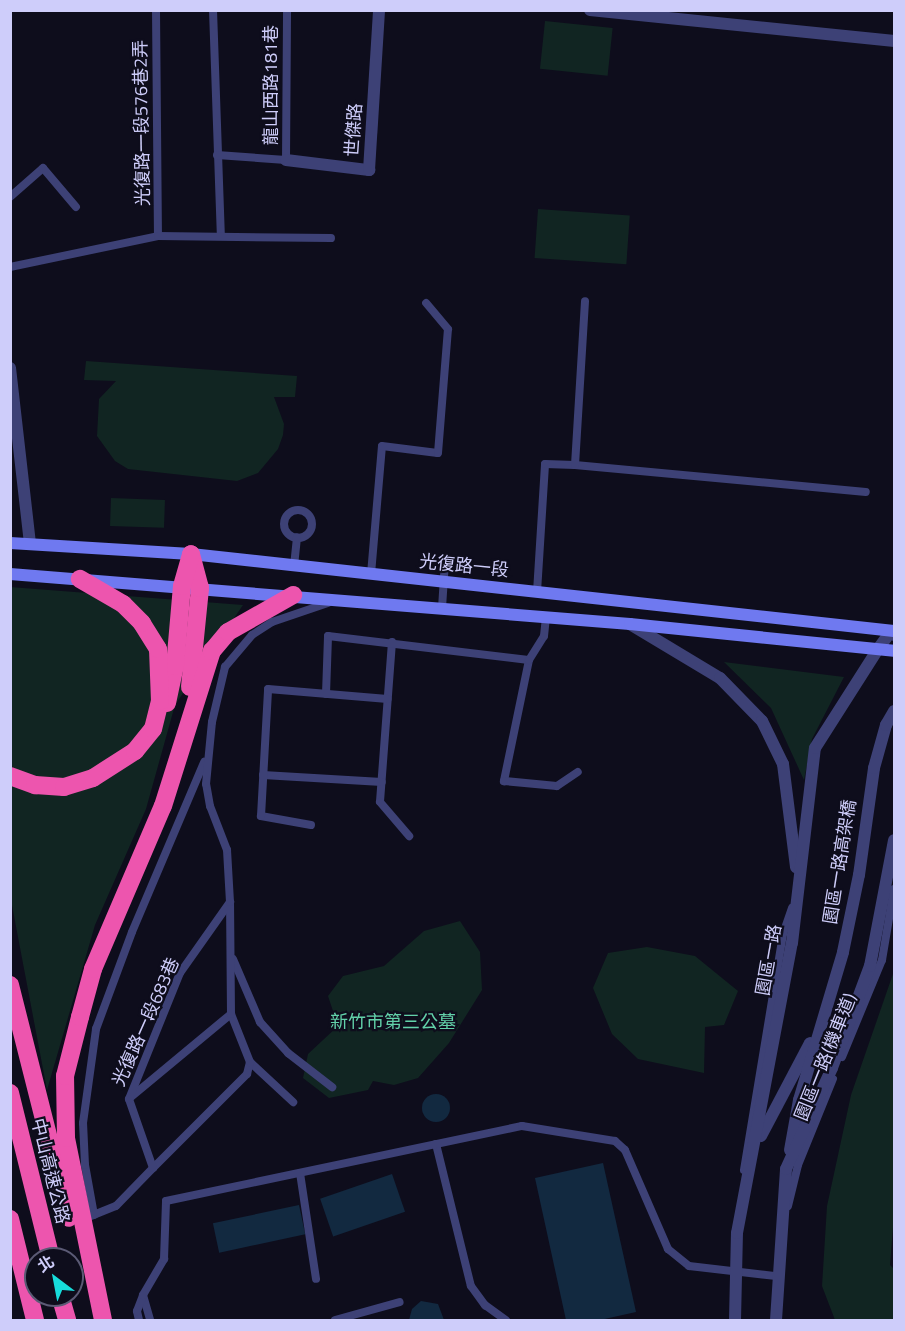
<!DOCTYPE html>
<html>
<head>
<meta charset="utf-8">
<style>
  body { margin:0 }
  #map { position:relative; width:905px; height:1331px; overflow:hidden; background:#0e0d1c; font-family:"Titillium Web","Noto Sans TC",sans-serif }
  div>[style] { position:absolute }
  .green>* { inset:0; background:#112522; transform-origin:0 0 }
  .water>* { inset:0; background:#122940; transform-origin:0 0 }
  .round { border-radius:50% }
  .service>* { height:8px; margin:-4px; padding:0 4px; transform-origin:4px; border-radius:4px; background:#3d4176 }
  .service>.ring { margin:-4px; padding:0; box-sizing:content-box; background:none; border:8px solid #3d4176; border-radius:50% }
  .minor>* { height:12px; margin:-6px; padding:0 6px; transform-origin:6px; border-radius:6px; background:#3d4176 }
  .tertiary>* { height:12px; margin:-6px; padding:0 6px; transform-origin:6px; border-radius:6px; background:#3d4176 }
  .secondary>* { height:12px; margin:-6px; padding:0 6px; transform-origin:6px; border-radius:6px; background:#6f79f0 }
  .motorway>* { height:18px; margin:-9px; padding:0 9px; transform-origin:9px; border-radius:9px; background:#ed55ae }
  span { translate:-50% -50%; white-space:nowrap; text-align:center; line-height:1.15; -webkit-text-stroke:4.5px #0e0d1c; paint-order:stroke }
  .street-label { font-size:18px; color:#cecdfa }
  .park-label { font-size:18px; color:#62d1a9 }
  .frame { position:absolute; inset:0; border:12px solid #cecdfa; pointer-events:none }
  .north { position:absolute; left:24px; top:1247px; width:60px; height:60px; box-sizing:border-box; background:#0e0d1c; border:2px solid #5b5a75; border-radius:50%; rotate:328deg; font-size:16px; font-weight:700; line-height:24px; text-align:center; color:#cecdfa }
  .north::after { content:''; display:block; margin:auto; width:21px; height:27px; background:#17dcdb; clip-path:polygon(50% 0,100% 100%,50% 72%,0 100%) }
</style>
</head>
<body>
<div id="map">
  <div class="green">
    <i style="left:545px;top:21px;width:68px;height:48px;rotate:6deg"></i>
    <i style="left:538px;top:209px;width:92px;height:49px;rotate:4deg"></i>
    <i style="clip-path:polygon(86px 361px,297px 376px,295px 397px,274px 397px,284px 424px,283px 435px,278px 449px,258px 473px,237px 481px,128px 469px,115px 461px,97px 436px,99px 399px,116px 381px,84px 380px)"></i>
    <i style="left:111px;top:498px;width:54px;height:28px;rotate:2deg"></i>
    <i style="clip-path:polygon(10px 587px,243px 605px,175px 705px,146px 809px,95px 925px,47px 1090px,11px 900px)"></i>
    <i style="clip-path:polygon(724px 662px,844px 677px,812px 739px,804px 780px,771px 708px)"></i>
    <i style="clip-path:polygon(460px 921px,480px 952px,482px 990px,449px 1043px,418px 1078px,394px 1085px,373px 1081px,368px 1090px,329px 1098px,303px 1078px,308px 1054px,338px 1026px,328px 996px,343px 976px,384px 966px,424px 931px)"></i>
    <i style="clip-path:polygon(647px 947px,695px 956px,738px 991px,724px 1025px,705px 1027px,704px 1073px,638px 1059px,612px 1034px,593px 988px,608px 953px)"></i>
    <i style="clip-path:polygon(894px 971px,894px 1215px,890px 1265px,894px 1269px,894px 1320px,835px 1320px,822px 1286px,827px 1206px,851px 1095px)"></i>
  </div>
  <div class="water">
    <i class="round" style="left:422px;top:1094px;width:28px;height:28px"></i>
    <i style="clip-path:polygon(603px 1163px,636px 1312px,600px 1320px,566px 1320px,535px 1178px)"></i>
    <i style="left:392px;top:1174px;width:40px;height:76px;rotate:71deg"></i>
    <i style="left:299px;top:1205px;width:30px;height:88px;rotate:78deg"></i>
    <i style="clip-path:polygon(421px 1301px,438px 1304px,444px 1320px,409px 1320px,412px 1309px)"></i>
  </div>
  <div class="service">
    <i style="left:156px;top:10px;width:226px;rotate:89.5deg"></i>
    <i style="left:213px;top:10px;width:226px;rotate:88deg"></i>
    <i style="left:217px;top:155px;width:69px;rotate:4.1deg"></i>
    <i style="left:286px;top:160px;width:150px;rotate:-89.6deg"></i>
    <i style="left:10px;top:197px;width:44px;rotate:-41.3deg"></i>
    <i style="left:43px;top:168px;width:51px;rotate:49.8deg"></i>
    <i style="left:10px;top:267px;width:151px;rotate:-11.8deg"></i>
    <i style="left:158px;top:236px;width:173px;rotate:0.7deg"></i>
    <i style="left:575px;top:465px;width:292px;rotate:5.3deg"></i>
    <i class="ring" style="left:284px;top:510px;width:20px;height:20px"></i>
    <i style="left:294px;top:566px;width:29px;rotate:-84deg"></i>
    <i style="left:371px;top:574px;width:128px;rotate:-85.1deg"></i>
    <i style="left:382px;top:446px;width:56px;rotate:7.1deg"></i>
    <i style="left:438px;top:453px;width:124px;rotate:-85.4deg"></i>
    <i style="left:448px;top:329px;width:34px;rotate:-130deg"></i>
    <i style="left:537px;top:592px;width:128px;rotate:-86.4deg"></i>
    <i style="left:545px;top:464px;width:30px;rotate:2deg"></i>
    <i style="left:575px;top:465px;width:164px;rotate:-86.5deg"></i>
    <i style="left:442px;top:608px;width:46px;rotate:-86.3deg"></i>
    <i style="left:392px;top:642px;width:160px;rotate:94.3deg"></i>
    <i style="left:380px;top:802px;width:45px;rotate:49.5deg"></i>
    <i style="left:529px;top:660px;width:124px;rotate:101.7deg"></i>
    <i style="left:504px;top:781px;width:53px;rotate:5.4deg"></i>
    <i style="left:557px;top:786px;width:25px;rotate:-34deg"></i>
    <i style="left:326px;top:694px;width:58px;rotate:-88deg"></i>
    <i style="left:328px;top:636px;width:202px;rotate:6.8deg"></i>
    <i style="left:529px;top:660px;width:28px;rotate:-58deg"></i>
    <i style="left:544px;top:636px;width:19px;rotate:-84deg"></i>
    <i style="left:263px;top:775px;width:119px;rotate:3.4deg"></i>
    <i style="left:311px;top:825px;width:51px;rotate:-169.8deg"></i>
    <i style="left:261px;top:816px;width:127px;rotate:-86.8deg"></i>
    <i style="left:268px;top:689px;width:120px;rotate:4.8deg"></i>
    <i style="left:233px;top:959px;width:69px;rotate:66.8deg"></i>
    <i style="left:260px;top:1022px;width:42px;rotate:47.9deg"></i>
    <i style="left:288px;top:1053px;width:56px;rotate:37.7deg"></i>
    <i style="left:842px;top:1057px;width:105px;rotate:-67.6deg"></i>
    <i style="left:882px;top:960px;width:72px;rotate:-80.4deg"></i>
    <i style="left:250px;top:1062px;width:59px;rotate:42.9deg"></i>
    <i style="left:131px;top:1097px;width:130px;rotate:-39.7deg"></i>
    <i style="left:436px;top:1144px;width:146px;rotate:76.2deg"></i>
    <i style="left:471px;top:1286px;width:24px;rotate:54deg"></i>
    <i style="left:485px;top:1305px;width:26px;rotate:36deg"></i>
    <i style="left:153px;top:1168px;width:133px;rotate:-45deg"></i>
    <i style="left:247px;top:1074px;width:12px;rotate:-76deg"></i>
    <i style="left:250px;top:1062px;width:52px;rotate:-111.6deg"></i>
    <i style="left:231px;top:1014px;width:111px;rotate:-90.5deg"></i>
    <i style="left:744px;top:1170px;width:239px;rotate:-80.6deg"></i>
    <i style="left:783px;top:934px;width:28px;rotate:-71deg"></i>
    <i style="left:300px;top:1173px;width:107px;rotate:81.4deg"></i>
    <i style="left:788px;top:1206px;width:42px;rotate:-76.3deg"></i>
    <i style="left:798px;top:1165px;width:93px;rotate:-67.9deg"></i>
    <i style="left:94px;top:1215px;width:51px;rotate:-100.2deg"></i>
    <i style="left:85px;top:1165px;width:42px;rotate:-92.7deg"></i>
    <i style="left:83px;top:1123px;width:95px;rotate:-82.1deg"></i>
    <i style="left:96px;top:1029px;width:103px;rotate:-69.6deg"></i>
    <i style="left:132px;top:932px;width:185px;rotate:-67deg"></i>
    <i style="left:86px;top:1218px;width:32px;rotate:-22deg"></i>
    <i style="left:116px;top:1206px;width:53px;rotate:-45.8deg"></i>
    <i style="left:153px;top:1168px;width:73px;rotate:-109.2deg"></i>
    <i style="left:129px;top:1099px;width:136px;rotate:-68deg"></i>
    <i style="left:180px;top:973px;width:87px;rotate:-54.8deg"></i>
    <i style="left:230px;top:902px;width:52px;rotate:-93.3deg"></i>
    <i style="left:227px;top:850px;width:47px;rotate:-111.1deg"></i>
    <i style="left:210px;top:806px;width:22px;rotate:-100deg"></i>
    <i style="left:206px;top:784px;width:62px;rotate:-84.5deg"></i>
    <i style="left:212px;top:722px;width:57px;rotate:-76.7deg"></i>
    <i style="left:225px;top:667px;width:42px;rotate:-49.8deg"></i>
    <i style="left:252px;top:635px;width:24px;rotate:-33deg"></i>
    <i style="left:272px;top:622px;width:59px;rotate:-18.7deg"></i>
    <i style="left:143px;top:1295px;width:26px;rotate:74deg"></i>
    <i style="left:139px;top:1320px;width:9px;rotate:-103deg"></i>
    <i style="left:137px;top:1311px;width:17px;rotate:-69deg"></i>
    <i style="left:143px;top:1295px;width:42px;rotate:-59.7deg"></i>
    <i style="left:164px;top:1259px;width:58px;rotate:-88deg"></i>
    <i style="left:166px;top:1201px;width:364px;rotate:-11.9deg"></i>
    <i style="left:522px;top:1126px;width:94px;rotate:9.2deg"></i>
    <i style="left:615px;top:1141px;width:13px;rotate:42deg"></i>
    <i style="left:625px;top:1150px;width:108px;rotate:66.5deg"></i>
    <i style="left:668px;top:1249px;width:27px;rotate:39deg"></i>
    <i style="left:689px;top:1266px;width:88px;rotate:6.6deg"></i>
    <i style="left:335px;top:1320px;width:67px;rotate:-15.5deg"></i>
  </div>
  <div class="minor">
    <i style="left:590px;top:10px;width:306px;rotate:5.8deg"></i>
    <i style="left:286px;top:160px;width:84px;rotate:6.9deg"></i>
    <i style="left:369px;top:170px;width:160px;rotate:-86.4deg"></i>
    <i style="left:10px;top:368px;width:177px;rotate:83.5deg"></i>
  </div>
  <div class="tertiary">
    <i style="left:630px;top:624px;width:105px;rotate:31deg"></i>
    <i style="left:720px;top:678px;width:60px;rotate:45.7deg"></i>
    <i style="left:762px;top:721px;width:48px;rotate:64deg"></i>
    <i style="left:783px;top:764px;width:104px;rotate:82.8deg"></i>
    <i style="left:761px;top:1136px;width:105px;rotate:-62.2deg"></i>
    <i style="left:790px;top:1150px;width:51px;rotate:-79.8deg"></i>
    <i style="left:799px;top:1100px;width:154px;rotate:-73.4deg"></i>
    <i style="left:843px;top:952px;width:79px;rotate:-78.3deg"></i>
    <i style="left:859px;top:875px;width:108px;rotate:-82deg"></i>
    <i style="left:874px;top:768px;width:45px;rotate:-74.4deg"></i>
    <i style="left:886px;top:725px;width:16px;rotate:-60deg"></i>
    <i style="left:735px;top:1320px;width:87px;rotate:-88.7deg"></i>
    <i style="left:737px;top:1233px;width:295px;rotate:-79.3deg"></i>
    <i style="left:792px;top:943px;width:196px;rotate:-83.3deg"></i>
    <i style="left:815px;top:748px;width:117px;rotate:-57.5deg"></i>
    <i style="left:878px;top:649px;width:22px;rotate:-54deg"></i>
    <i style="left:891px;top:631px;width:5px;rotate:53deg"></i>
    <i style="left:776px;top:1320px;width:151px;rotate:-86.2deg"></i>
    <i style="left:786px;top:1169px;width:111px;rotate:-65.5deg"></i>
    <i style="left:832px;top:1068px;width:109px;rotate:-69.6deg"></i>
    <i style="left:870px;top:966px;width:128px;rotate:-79.2deg"></i>
  </div>
  <div class="secondary">
    <i style="left:10px;top:543px;width:181px;rotate:3.5deg"></i>
    <i style="left:191px;top:554px;width:707px;rotate:6.25deg"></i>
    <i style="left:10px;top:574px;width:622px;rotate:4.61deg"></i>
    <i style="left:630px;top:624px;width:265px;rotate:5.8deg"></i>
  </div>
  <div class="motorway">
    <i style="left:190px;top:687px;width:100px;rotate:-84.2deg"></i>
    <i style="left:200px;top:588px;width:35px;rotate:-105deg"></i>
    <i style="left:167px;top:703px;width:38px;rotate:-78deg"></i>
    <i style="left:175px;top:666px;width:80px;rotate:-85deg"></i>
    <i style="left:182px;top:586px;width:33px;rotate:-74deg"></i>
    <i style="left:10px;top:776px;width:27px;rotate:20deg"></i>
    <i style="left:35px;top:785px;width:29px;rotate:4deg"></i>
    <i style="left:64px;top:787px;width:30px;rotate:-17deg"></i>
    <i style="left:93px;top:778px;width:50px;rotate:-32.7deg"></i>
    <i style="left:135px;top:751px;width:28px;rotate:-51deg"></i>
    <i style="left:153px;top:729px;width:29px;rotate:-76deg"></i>
    <i style="left:160px;top:701px;width:52px;rotate:-92.2deg"></i>
    <i style="left:158px;top:649px;width:31px;rotate:-122deg"></i>
    <i style="left:142px;top:623px;width:27px;rotate:-135deg"></i>
    <i style="left:123px;top:604px;width:50px;rotate:-149.8deg"></i>
    <i style="left:10px;top:985px;width:240px;rotate:75.8deg"></i>
    <i style="left:10px;top:1093px;width:171px;rotate:76.1deg"></i>
    <i style="left:10px;top:1219px;width:104px;rotate:76.1deg"></i>
    <i style="left:60px;top:1295px;width:26px;rotate:74deg"></i>
    <i style="left:103px;top:1320px;width:186px;rotate:-101.5deg"></i>
    <i style="left:66px;top:1138px;width:62px;rotate:-90.9deg"></i>
    <i style="left:65px;top:1076px;width:61px;rotate:-75.7deg"></i>
    <i style="left:80px;top:1017px;width:50px;rotate:-74.8deg"></i>
    <i style="left:93px;top:969px;width:177px;rotate:-66.8deg"></i>
    <i style="left:163px;top:806px;width:163px;rotate:-72.5deg"></i>
    <i style="left:212px;top:651px;width:25px;rotate:-50deg"></i>
    <i style="left:228px;top:632px;width:75px;rotate:-29.6deg"></i>
  </div>
  <div class="street-label">
    <span style="left:271px;top:85px;rotate:-90deg">龍山西路181巷</span>
    <span style="left:142px;top:123px;rotate:-91deg">光復路一段576巷2弄</span>
    <span style="left:354px;top:130px;rotate:-86deg">世傑路</span>
    <span style="left:464px;top:566px;rotate:6deg">光復路一段</span>
    <span style="left:840px;top:862px;rotate:-81deg">園區一路高架橋</span>
    <span style="left:769px;top:960px;rotate:-80deg">園區一路</span>
    <span style="left:146px;top:1022px;rotate:-66deg">光復路一段683巷</span>
    <span style="left:826px;top:1057px;rotate:-68deg">園區一路(機車道)</span>
    <span style="left:50px;top:1171px;rotate:76deg">中山高速公路</span>
  </div>
  <div class="park-label">
    <span style="left:393px;top:1022px">新竹市第三公墓</span>
  </div>
  <div class="frame"></div>
  <div class="north">北</div>
</div>
</body>
</html>
